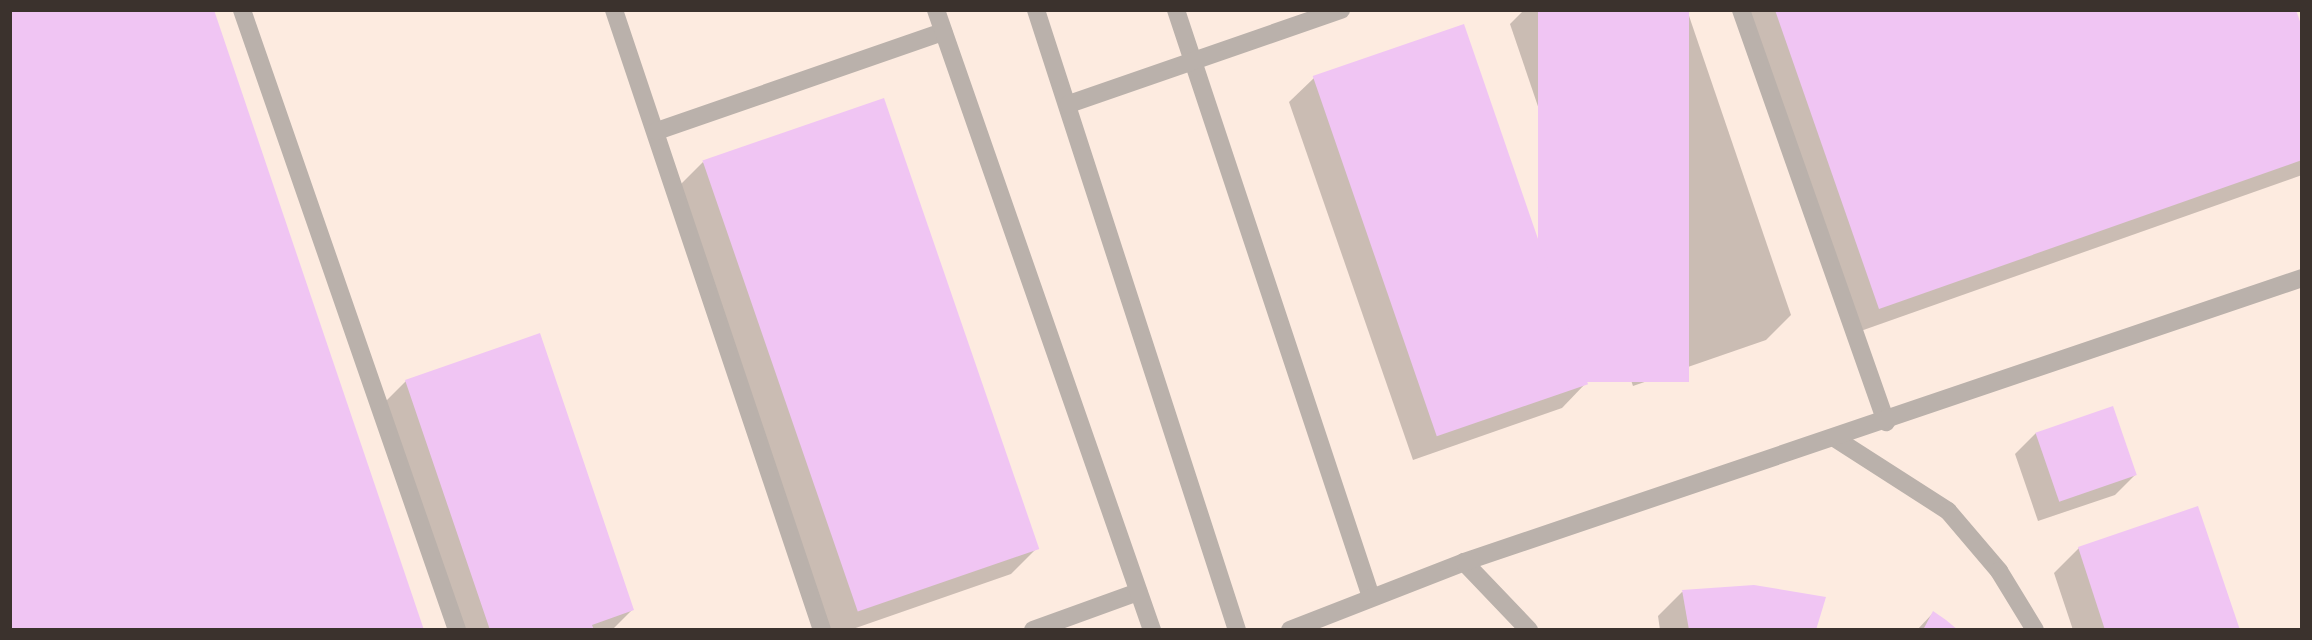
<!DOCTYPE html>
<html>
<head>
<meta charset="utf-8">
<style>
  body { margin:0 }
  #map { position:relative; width:2312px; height:640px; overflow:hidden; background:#fdebe0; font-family:Helvetica,sans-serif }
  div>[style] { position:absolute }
  .shadow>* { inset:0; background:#0003 }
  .building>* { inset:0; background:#f0c5f3; transform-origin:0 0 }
  .service>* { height:18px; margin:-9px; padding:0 9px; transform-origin:9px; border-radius:9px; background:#bab1ab }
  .minor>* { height:18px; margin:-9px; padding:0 9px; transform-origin:9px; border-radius:9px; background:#bab1ab }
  span { translate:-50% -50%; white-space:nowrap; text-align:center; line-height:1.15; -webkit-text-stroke:5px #fcfcfc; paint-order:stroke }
  .frame { position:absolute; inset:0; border:12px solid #3b322d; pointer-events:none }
</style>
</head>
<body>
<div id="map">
  <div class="shadow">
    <i style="clip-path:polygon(1524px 10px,1687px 10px,1791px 315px,1766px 340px,1633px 386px,1510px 24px)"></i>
    <i style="clip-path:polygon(1743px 10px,2294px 10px,2302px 32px,2302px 175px,1855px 333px)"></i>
    <i style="clip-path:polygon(1314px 78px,1586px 383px,1562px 408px,1413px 460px,1289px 102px)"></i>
    <i style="clip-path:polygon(703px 162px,1035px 550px,1011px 574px,850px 630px,829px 630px,679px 186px)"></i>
    <i style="clip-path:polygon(406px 381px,633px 609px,612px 630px,458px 630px,381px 406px)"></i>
    <i style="clip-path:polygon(2036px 433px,2135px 475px,2115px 495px,2038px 521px,2015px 454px)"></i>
    <i style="clip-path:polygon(2079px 548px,2238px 630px,2073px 630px,2054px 573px)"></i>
    <i style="clip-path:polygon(1682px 592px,1814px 630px,1660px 630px,1658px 616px)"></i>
    <i style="clip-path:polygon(1933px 613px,1953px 630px,1917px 630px)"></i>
  </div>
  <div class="building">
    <i style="clip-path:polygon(10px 10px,214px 10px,424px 630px,10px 630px)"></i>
    <i style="left:1538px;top:10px;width:151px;height:372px"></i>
    <i style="clip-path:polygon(1775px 10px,2296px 10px,2302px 27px,2302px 160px,1879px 309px)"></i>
    <i style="left:1464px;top:24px;width:381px;height:160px;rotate:71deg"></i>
    <i style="left:884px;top:98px;width:477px;height:192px;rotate:71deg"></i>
    <i style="clip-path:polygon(540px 333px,634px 610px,592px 625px,594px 630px,490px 630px,405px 380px)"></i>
    <i style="left:2113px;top:406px;width:73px;height:82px;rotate:71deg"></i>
    <i style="clip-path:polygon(2198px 506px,2240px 630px,2105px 630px,2078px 547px)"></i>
    <i style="clip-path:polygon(1754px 585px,1826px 597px,1816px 630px,1689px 630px,1682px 590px)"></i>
    <i style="clip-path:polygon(1933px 611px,1946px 620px,1958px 630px,1923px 630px)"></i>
  </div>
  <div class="service">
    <i style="left:242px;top:10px;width:656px;rotate:70.87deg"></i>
    <i style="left:614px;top:10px;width:654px;rotate:71.45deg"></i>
    <i style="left:1036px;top:10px;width:652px;rotate:72.04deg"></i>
    <i style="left:1176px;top:10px;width:619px;rotate:71.62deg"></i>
    <i style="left:1741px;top:10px;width:437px;rotate:70.6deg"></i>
    <i style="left:1069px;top:104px;width:288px;rotate:-19.1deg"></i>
    <i style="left:657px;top:131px;width:303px;rotate:-19.1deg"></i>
    <i style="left:1836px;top:439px;width:133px;rotate:32.7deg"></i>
    <i style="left:1948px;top:511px;width:79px;rotate:49.6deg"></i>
    <i style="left:1999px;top:571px;width:69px;rotate:58.6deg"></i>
    <i style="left:1464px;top:562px;width:94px;rotate:46.3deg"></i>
    <i style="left:1033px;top:630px;width:112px;rotate:-19.9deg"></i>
    <i style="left:1290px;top:630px;width:187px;rotate:-21.3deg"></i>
    <i style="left:1464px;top:562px;width:885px;rotate:-18.72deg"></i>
  </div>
  <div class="minor">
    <i style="left:936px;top:10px;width:657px;rotate:70.79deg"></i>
  </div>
  <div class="frame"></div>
</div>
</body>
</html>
